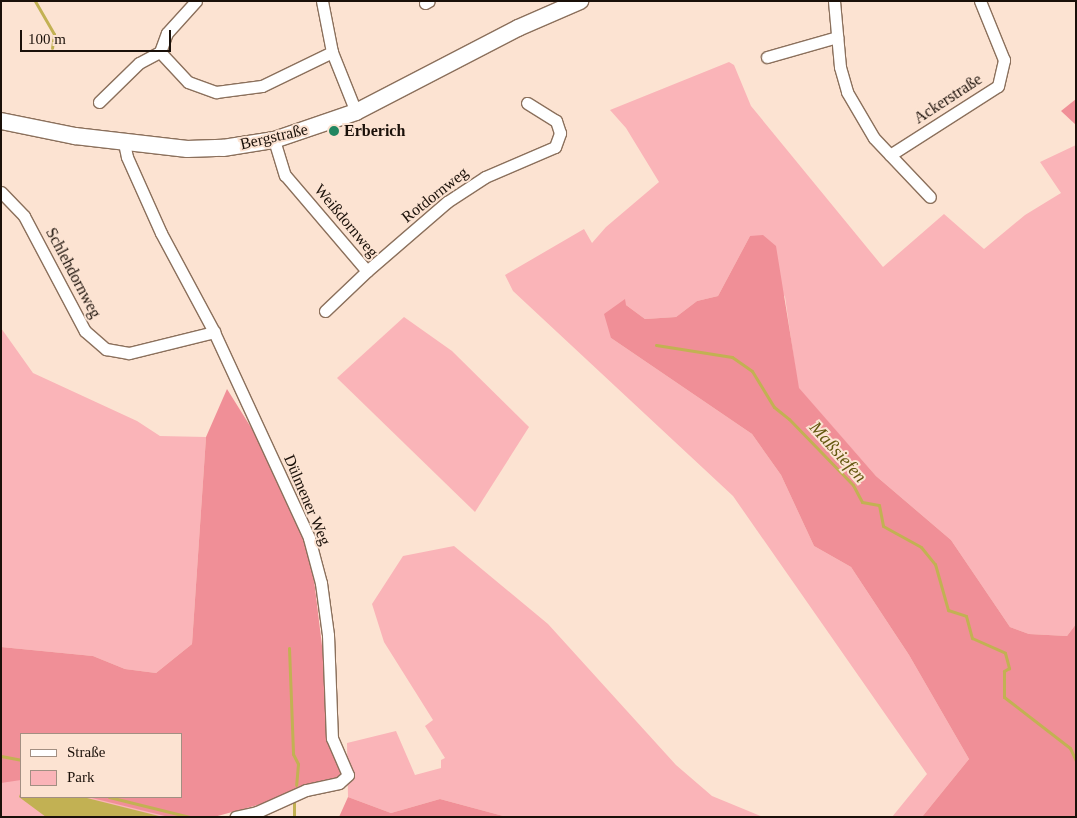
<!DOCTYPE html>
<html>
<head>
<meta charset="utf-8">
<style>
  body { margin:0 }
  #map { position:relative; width:1077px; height:818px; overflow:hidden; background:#fce3d2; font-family:Georgia,serif }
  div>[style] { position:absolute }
  .green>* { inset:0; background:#fab4b8 }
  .forest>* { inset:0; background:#f08f97 }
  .water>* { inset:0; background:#c2b153 }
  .stream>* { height:3px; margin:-1.5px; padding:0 1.5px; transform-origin:1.5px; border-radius:1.5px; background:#c2b153 }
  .roads { filter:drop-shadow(1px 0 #8b705c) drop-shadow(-1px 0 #8b705c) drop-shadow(0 1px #8b705c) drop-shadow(0 -1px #8b705c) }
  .street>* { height:11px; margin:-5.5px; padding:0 5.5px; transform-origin:5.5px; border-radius:5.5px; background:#fff }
  .secondary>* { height:16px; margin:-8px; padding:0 8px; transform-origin:8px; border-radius:8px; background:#fff }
  .dots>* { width:14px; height:14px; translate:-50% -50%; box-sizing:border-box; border:2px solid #fce3d2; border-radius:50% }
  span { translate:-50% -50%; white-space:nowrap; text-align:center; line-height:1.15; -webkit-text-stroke:4px #fce3d2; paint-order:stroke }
  .street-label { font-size:16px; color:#1a1009 }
  .poi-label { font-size:16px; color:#1a1009; font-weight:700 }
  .left { translate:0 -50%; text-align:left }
  .water-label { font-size:18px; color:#645810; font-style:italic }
  .frame { position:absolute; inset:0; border:2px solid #1a1009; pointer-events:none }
  .legend { position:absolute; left:20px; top:733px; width:162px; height:65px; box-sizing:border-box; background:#fce3d2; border:1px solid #a28f82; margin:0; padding:6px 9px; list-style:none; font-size:15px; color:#1a1009 }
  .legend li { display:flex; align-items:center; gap:10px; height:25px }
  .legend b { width:25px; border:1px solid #a28f82 }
  .scale { position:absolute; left:20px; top:30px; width:151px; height:22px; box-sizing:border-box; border:2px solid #1a1009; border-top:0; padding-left:6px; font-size:15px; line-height:18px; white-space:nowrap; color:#1a1009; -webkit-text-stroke:4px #fce3d2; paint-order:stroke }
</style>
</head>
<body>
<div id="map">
  <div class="green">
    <i style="clip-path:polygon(729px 62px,734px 65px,751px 106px,883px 267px,944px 214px,984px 249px,1025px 215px,1061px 193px,1040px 162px,1076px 145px,1076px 624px,1067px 636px,1029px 634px,1010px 627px,951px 540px,876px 476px,798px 388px,785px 297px,750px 236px,718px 296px,697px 301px,676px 317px,645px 319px,626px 305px,611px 338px,752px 434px,781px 475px,814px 546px,851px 567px,909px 655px,969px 759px,922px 817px,892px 817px,927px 774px,733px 496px,513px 291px,505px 275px,584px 229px,592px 243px,606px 227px,659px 182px,626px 128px,610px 110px)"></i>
    <i style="clip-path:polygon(404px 317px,452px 351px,529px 427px,475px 512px,337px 378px)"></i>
    <i style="clip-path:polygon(1px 328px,33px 373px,137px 421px,160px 436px,206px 437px,192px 644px,156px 673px,125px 669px,93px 656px,1px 647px)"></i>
    <i style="clip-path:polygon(454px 546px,548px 624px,676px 765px,712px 796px,763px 817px,507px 817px,440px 799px,391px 813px,348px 797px,347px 743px,396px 731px,415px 775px,441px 768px,441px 760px,445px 758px,425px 726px,433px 720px,384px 642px,372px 604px,403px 556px)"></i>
    <i style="clip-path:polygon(1px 756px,21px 756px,21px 797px,118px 797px,184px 817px,1px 817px)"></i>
  </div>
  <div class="forest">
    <i style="clip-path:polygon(1076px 99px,1076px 125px,1061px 111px)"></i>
    <i style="clip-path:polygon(763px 235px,776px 246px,799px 388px,876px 476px,951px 540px,1010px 627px,1029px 634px,1067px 636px,1076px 624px,1076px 817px,922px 817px,969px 759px,909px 655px,851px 567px,814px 546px,781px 475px,752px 434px,611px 338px,604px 314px,625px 299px,626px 305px,645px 319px,676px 317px,697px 301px,718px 296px,750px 236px)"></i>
    <i style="clip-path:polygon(227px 389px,252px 429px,309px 538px,332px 729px,347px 769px,339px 783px,214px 817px,169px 817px,88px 797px,181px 797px,181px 734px,21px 734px,21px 780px,1px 783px,1px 647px,93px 656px,125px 669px,156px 673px,192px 644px,206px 437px)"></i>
    <i style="clip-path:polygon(348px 797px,391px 813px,440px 799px,507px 817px,339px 817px)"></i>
  </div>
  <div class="water">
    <i style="clip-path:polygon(21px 791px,21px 797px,83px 797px,163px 817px,46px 817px,19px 797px)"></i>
  </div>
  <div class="stream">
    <i style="left:35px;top:1px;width:38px;rotate:60deg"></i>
    <i style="left:54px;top:34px;width:14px;rotate:98deg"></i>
    <i style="left:656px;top:345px;width:77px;rotate:9deg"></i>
    <i style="left:732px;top:357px;width:24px;rotate:35deg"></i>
    <i style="left:752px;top:371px;width:42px;rotate:58.6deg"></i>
    <i style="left:774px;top:407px;width:19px;rotate:39deg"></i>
    <i style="left:789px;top:419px;width:92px;rotate:45.9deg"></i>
    <i style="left:853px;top:485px;width:19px;rotate:62deg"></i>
    <i style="left:862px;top:502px;width:17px;rotate:10deg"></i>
    <i style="left:879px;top:505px;width:21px;rotate:79deg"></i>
    <i style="left:883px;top:526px;width:43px;rotate:28.9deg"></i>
    <i style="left:921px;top:547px;width:22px;rotate:51deg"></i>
    <i style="left:935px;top:564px;width:48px;rotate:74.2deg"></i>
    <i style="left:948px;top:610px;width:19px;rotate:18deg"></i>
    <i style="left:966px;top:616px;width:23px;rotate:75deg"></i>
    <i style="left:972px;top:638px;width:36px;rotate:24deg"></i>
    <i style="left:1005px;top:653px;width:16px;rotate:75deg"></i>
    <i style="left:1009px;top:668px;width:6px;rotate:149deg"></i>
    <i style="left:1004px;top:671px;width:26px;rotate:90deg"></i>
    <i style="left:1004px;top:697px;width:83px;rotate:37.7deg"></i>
    <i style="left:1070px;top:748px;width:14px;rotate:65deg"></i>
    <i style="left:289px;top:648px;width:106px;rotate:87.8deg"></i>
    <i style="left:293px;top:754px;width:11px;rotate:63deg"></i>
    <i style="left:298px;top:764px;width:21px;rotate:95deg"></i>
    <i style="left:1px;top:756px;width:20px;rotate:11deg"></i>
    <i style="left:109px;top:797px;width:83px;rotate:13.9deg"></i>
    <i style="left:294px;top:800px;width:17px;rotate:90deg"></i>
  </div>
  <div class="roads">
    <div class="street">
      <i style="left:322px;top:1px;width:52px;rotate:78.9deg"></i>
      <i style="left:332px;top:52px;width:65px;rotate:68.2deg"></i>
      <i style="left:834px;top:1px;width:66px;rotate:84.8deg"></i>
      <i style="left:840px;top:67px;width:26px;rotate:74deg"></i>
      <i style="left:847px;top:92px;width:53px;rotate:59.6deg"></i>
      <i style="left:874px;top:138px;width:81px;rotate:46.5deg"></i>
      <i style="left:425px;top:3px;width:4px;rotate:-27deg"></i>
      <i style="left:160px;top:52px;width:41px;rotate:47deg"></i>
      <i style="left:188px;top:82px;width:30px;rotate:20deg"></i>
      <i style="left:216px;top:92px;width:46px;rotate:-7.4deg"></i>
      <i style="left:262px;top:86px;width:78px;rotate:-25.9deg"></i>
      <i style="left:767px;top:57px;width:73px;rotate:-15.9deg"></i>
      <i style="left:99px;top:102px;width:56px;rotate:-44.3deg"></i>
      <i style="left:139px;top:63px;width:24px;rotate:-28deg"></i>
      <i style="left:160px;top:52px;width:20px;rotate:-70deg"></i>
      <i style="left:167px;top:33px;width:43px;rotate:-47.8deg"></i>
      <i style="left:274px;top:140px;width:37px;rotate:73deg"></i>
      <i style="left:285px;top:175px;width:126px;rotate:49.5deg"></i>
      <i style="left:367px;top:271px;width:58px;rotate:136.4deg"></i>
      <i style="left:124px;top:143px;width:14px;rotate:78deg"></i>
      <i style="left:127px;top:157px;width:83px;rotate:65.9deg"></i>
      <i style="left:161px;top:233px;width:112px;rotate:61.8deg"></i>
      <i style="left:214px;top:332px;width:227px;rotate:65.2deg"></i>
      <i style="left:309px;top:538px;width:47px;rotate:75.1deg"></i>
      <i style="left:321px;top:583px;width:52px;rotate:82.3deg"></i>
      <i style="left:328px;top:635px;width:103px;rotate:87.8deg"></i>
      <i style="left:332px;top:738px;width:40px;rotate:66.6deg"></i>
      <i style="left:348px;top:775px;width:12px;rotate:138deg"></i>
      <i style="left:339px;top:783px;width:34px;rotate:168deg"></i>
      <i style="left:306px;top:790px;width:54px;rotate:155.8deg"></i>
      <i style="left:257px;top:812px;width:22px;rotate:167deg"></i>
      <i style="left:890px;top:155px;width:128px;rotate:-32.6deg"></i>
      <i style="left:998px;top:86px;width:27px;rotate:-77deg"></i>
      <i style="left:1004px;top:60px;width:64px;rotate:-112.1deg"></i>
      <i style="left:1px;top:192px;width:33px;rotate:46deg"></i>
      <i style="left:24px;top:216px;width:130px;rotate:62.1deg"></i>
      <i style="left:85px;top:331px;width:28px;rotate:41deg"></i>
      <i style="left:106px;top:349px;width:23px;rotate:10deg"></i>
      <i style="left:129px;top:353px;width:88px;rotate:-13.9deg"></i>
      <i style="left:367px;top:271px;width:106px;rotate:-40.8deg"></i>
      <i style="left:447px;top:202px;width:45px;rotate:-33.3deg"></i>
      <i style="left:485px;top:177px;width:76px;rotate:-23.2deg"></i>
      <i style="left:555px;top:147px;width:15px;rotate:-70deg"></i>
      <i style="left:560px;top:133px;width:13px;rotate:-108deg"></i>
      <i style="left:556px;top:121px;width:34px;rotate:-148deg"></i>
    </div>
    <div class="secondary">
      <i style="left:1px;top:121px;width:76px;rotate:11.5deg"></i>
      <i style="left:75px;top:136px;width:113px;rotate:6.6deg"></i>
      <i style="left:187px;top:149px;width:36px;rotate:-2deg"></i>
      <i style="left:223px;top:148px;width:52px;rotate:-8.9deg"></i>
      <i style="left:274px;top:140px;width:87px;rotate:-18.9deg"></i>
      <i style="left:356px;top:112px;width:182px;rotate:-27.4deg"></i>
      <i style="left:518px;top:28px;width:68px;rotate:-23.5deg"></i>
    </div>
  </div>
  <div class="dots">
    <i style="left:334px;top:131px;background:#218660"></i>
  </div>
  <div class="street-label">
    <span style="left:948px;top:99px;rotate:-33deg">Ackerstraße</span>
    <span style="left:274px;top:137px;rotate:-13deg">Bergstraße</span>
    <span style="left:435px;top:195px;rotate:-38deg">Rotdornweg</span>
    <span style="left:346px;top:221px;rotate:50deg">Weißdornweg</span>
    <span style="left:73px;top:273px;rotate:62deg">Schlehdornweg</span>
    <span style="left:307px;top:500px;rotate:67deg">Dülmener Weg</span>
  </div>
  <div class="poi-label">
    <span class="left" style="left:344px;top:131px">Erberich</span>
  </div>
  <div class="water-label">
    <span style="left:838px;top:452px;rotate:48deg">Maßsiefen</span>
  </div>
  <div class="frame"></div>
  <ul class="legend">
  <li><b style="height:6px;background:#fff"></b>Straße</li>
  <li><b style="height:14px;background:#fab4b8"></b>Park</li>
  </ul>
  <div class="scale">100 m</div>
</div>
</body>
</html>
